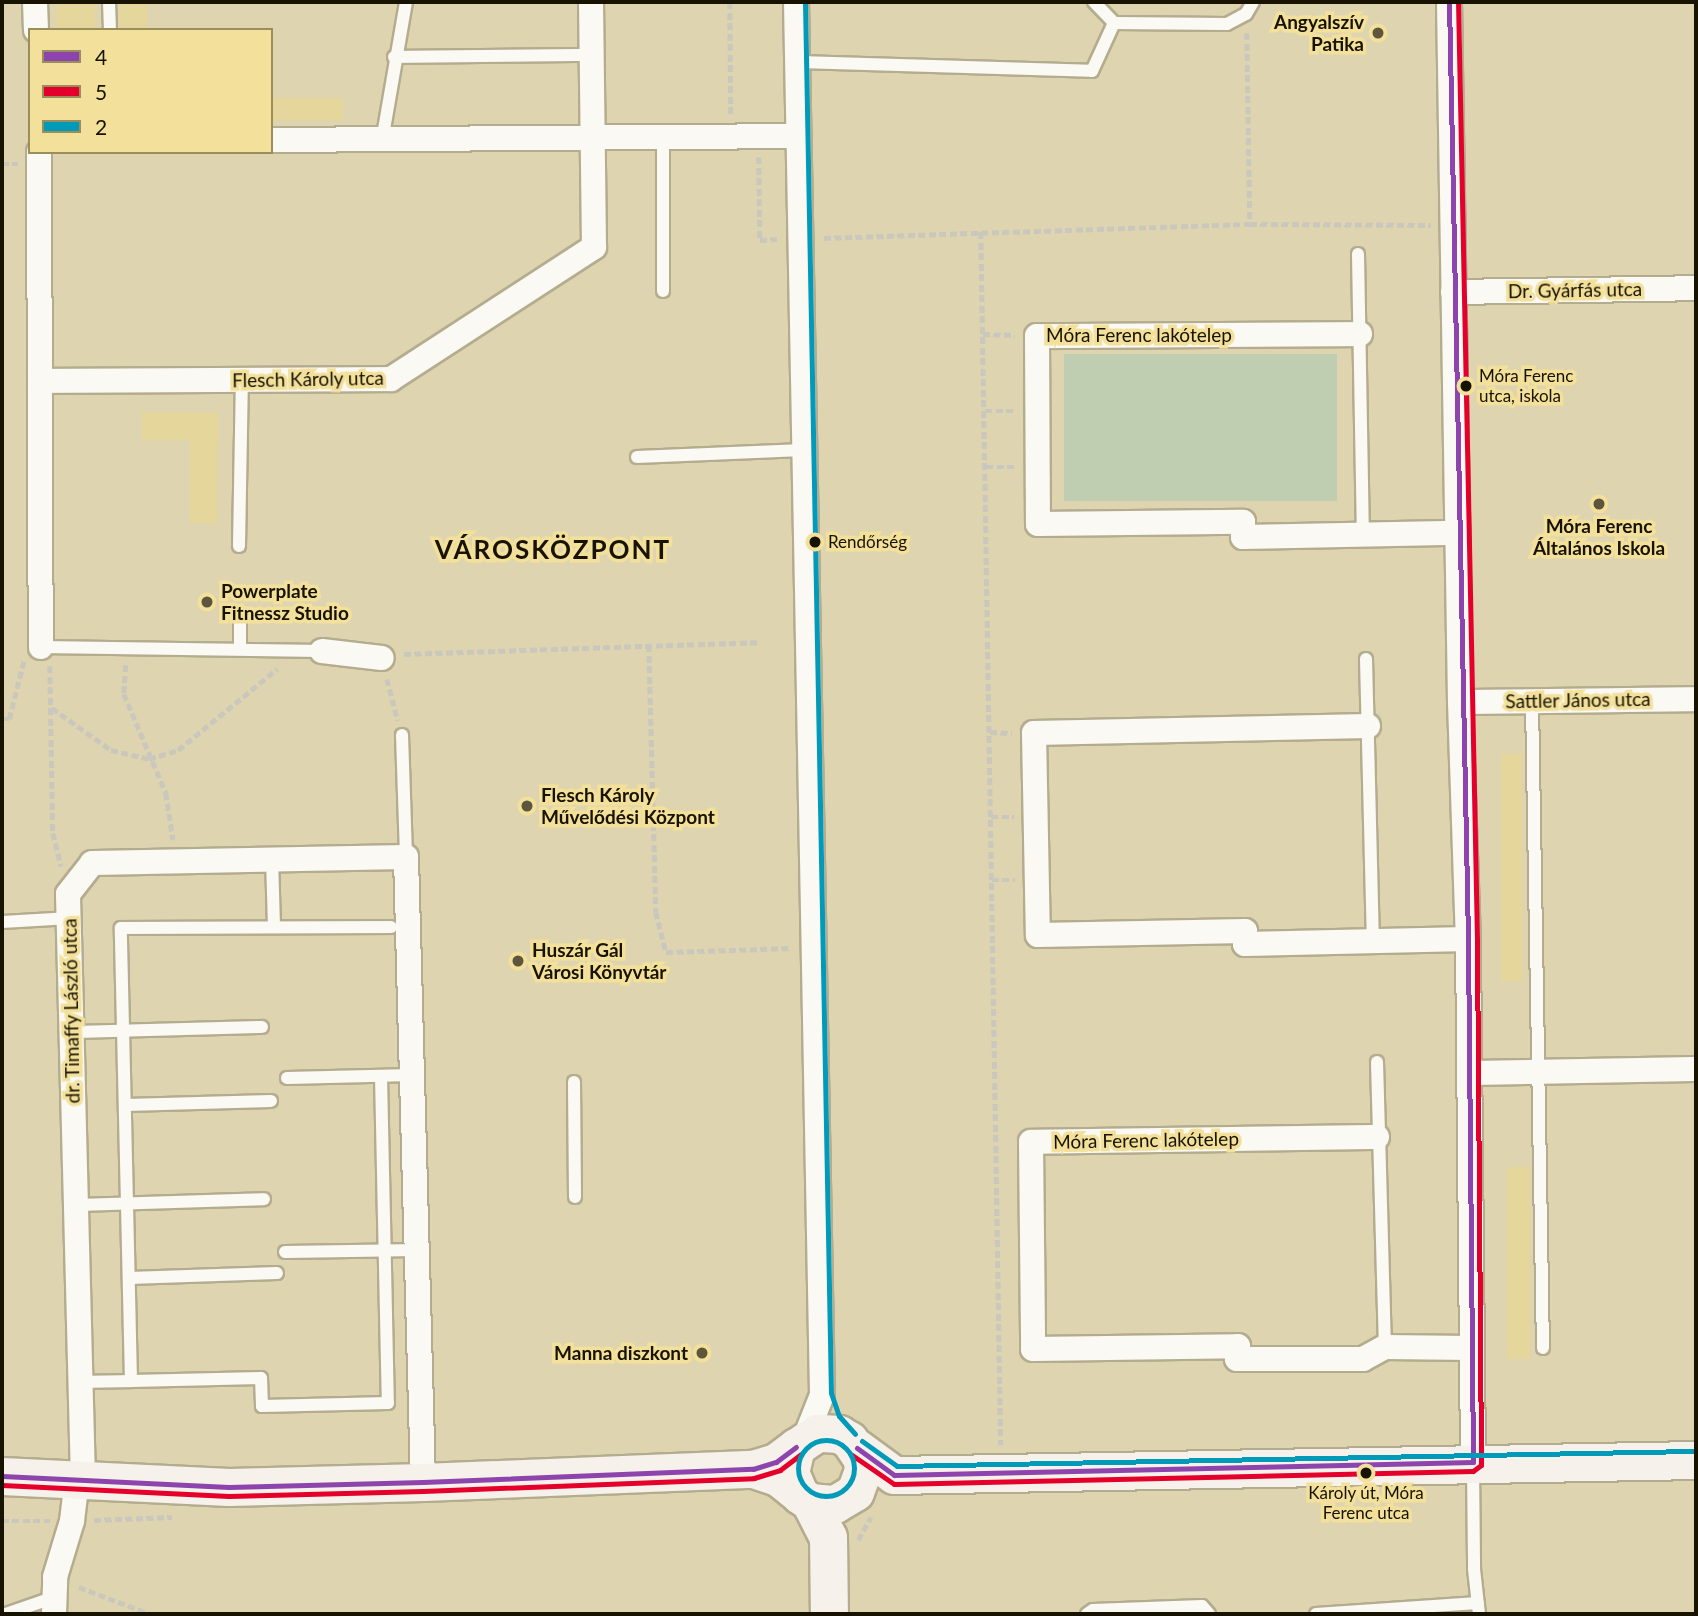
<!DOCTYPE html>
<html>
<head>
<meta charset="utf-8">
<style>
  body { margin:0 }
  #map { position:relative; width:1698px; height:1616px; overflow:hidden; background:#ded4af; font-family:Lato,sans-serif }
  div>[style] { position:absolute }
  .built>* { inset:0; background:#e5d69b; transform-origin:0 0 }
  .green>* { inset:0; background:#bfcdb0; transform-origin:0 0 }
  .path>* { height:4.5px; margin-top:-2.25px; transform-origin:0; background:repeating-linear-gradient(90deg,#cac7bd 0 7px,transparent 0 10.5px) }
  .roads { filter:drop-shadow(2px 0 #b4ac8e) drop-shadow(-2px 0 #b4ac8e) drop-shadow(0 2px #b4ac8e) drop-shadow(0 -2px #b4ac8e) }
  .lane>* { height:12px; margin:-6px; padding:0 6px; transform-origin:6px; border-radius:6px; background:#faf9f3 }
  .street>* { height:24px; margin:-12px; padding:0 12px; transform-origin:12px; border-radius:12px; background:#faf9f3 }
  .secondary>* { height:37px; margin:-18.5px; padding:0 18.5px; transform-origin:18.5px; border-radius:18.5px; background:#f6f1ea }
  .bus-1>* { height:5px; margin:-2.5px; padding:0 2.5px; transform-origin:2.5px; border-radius:2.5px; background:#8e44ad }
  .bus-2>* { height:5px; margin:-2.5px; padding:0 2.5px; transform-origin:2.5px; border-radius:2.5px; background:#e4002b }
  .bus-3>* { height:5px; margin:-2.5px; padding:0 2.5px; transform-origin:2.5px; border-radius:2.5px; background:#029ab9 }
  .bus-3>.ring { margin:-2.5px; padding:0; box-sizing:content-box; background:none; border:5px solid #029ab9; border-radius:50% }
  .dots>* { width:19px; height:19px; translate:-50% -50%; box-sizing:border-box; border:4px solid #f2e09b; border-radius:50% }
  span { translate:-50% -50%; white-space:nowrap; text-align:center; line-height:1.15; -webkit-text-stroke:7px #f2e09b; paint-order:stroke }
  .bus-label { font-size:17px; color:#181200 }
  .left { translate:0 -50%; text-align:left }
  .poi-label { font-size:19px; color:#181200; font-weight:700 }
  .right { translate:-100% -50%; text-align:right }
  .street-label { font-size:19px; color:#181200 }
  .district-label { font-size:26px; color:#181200; font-weight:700; letter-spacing:2px }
  .frame { position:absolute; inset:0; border:4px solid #181200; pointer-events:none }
  .legend { position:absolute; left:28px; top:28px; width:245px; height:126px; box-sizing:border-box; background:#f2e09b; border:2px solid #9b8e5d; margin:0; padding:9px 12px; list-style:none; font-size:21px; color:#181200 }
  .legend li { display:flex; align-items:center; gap:14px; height:35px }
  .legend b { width:35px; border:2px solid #9b8e5d }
</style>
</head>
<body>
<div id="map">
  <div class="built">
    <i style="left:56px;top:2px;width:39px;height:28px"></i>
    <i style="left:119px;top:2px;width:28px;height:28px"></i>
    <i style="left:343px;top:98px;width:22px;height:72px;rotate:90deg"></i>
    <i style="clip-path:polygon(142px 412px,218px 413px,217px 524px,190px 523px,190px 440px,142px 440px)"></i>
    <i style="left:1501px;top:754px;width:21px;height:227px"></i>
    <i style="left:1507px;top:1167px;width:23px;height:192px"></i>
  </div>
  <div class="green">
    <i style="left:1337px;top:354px;width:147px;height:273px;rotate:90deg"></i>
  </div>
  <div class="path">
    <i style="left:730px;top:2px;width:112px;rotate:89.5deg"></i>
    <i style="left:1247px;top:33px;width:191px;rotate:89.1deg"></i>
    <i style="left:759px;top:157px;width:83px;rotate:89.3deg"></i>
    <i style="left:760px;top:240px;width:17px;rotate:-3deg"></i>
    <i style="left:2px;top:164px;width:16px"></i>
    <i style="left:981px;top:232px;width:1213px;rotate:89.06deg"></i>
    <i style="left:824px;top:238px;width:426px;rotate:-1.9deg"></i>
    <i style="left:1250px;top:224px;width:181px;rotate:0.3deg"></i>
    <i style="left:983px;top:334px;width:32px;rotate:2deg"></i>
    <i style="left:985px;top:411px;width:30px"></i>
    <i style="left:986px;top:467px;width:29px"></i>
    <i style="left:649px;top:645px;width:267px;rotate:88.5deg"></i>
    <i style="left:656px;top:912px;width:41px;rotate:76deg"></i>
    <i style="left:666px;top:952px;width:124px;rotate:-1.8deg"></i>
    <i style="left:404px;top:654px;width:354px;rotate:-1.9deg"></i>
    <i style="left:126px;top:665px;width:29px;rotate:94deg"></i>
    <i style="left:124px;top:694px;width:108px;rotate:67deg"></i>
    <i style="left:166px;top:793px;width:47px;rotate:81.3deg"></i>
    <i style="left:50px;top:666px;width:167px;rotate:89deg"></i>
    <i style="left:53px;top:833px;width:34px;rotate:76deg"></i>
    <i style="left:387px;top:679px;width:43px;rotate:75.3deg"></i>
    <i style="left:52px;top:708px;width:72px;rotate:35.4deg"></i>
    <i style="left:111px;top:750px;width:39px;rotate:13deg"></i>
    <i style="left:149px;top:759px;width:30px;rotate:-17deg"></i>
    <i style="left:178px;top:750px;width:128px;rotate:-39.3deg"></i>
    <i style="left:2px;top:719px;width:7px"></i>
    <i style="left:9px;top:719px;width:61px;rotate:-75.7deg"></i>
    <i style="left:990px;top:732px;width:22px;rotate:3deg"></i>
    <i style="left:991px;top:817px;width:23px"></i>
    <i style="left:992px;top:880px;width:23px"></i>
    <i style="left:94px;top:1520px;width:78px;rotate:-2.2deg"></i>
    <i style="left:2px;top:1521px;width:48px"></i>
    <i style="left:858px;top:1540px;width:26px;rotate:-61deg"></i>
    <i style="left:79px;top:1587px;width:76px;rotate:20.8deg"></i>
  </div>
  <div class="roads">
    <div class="lane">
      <i style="left:109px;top:2px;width:28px;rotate:88deg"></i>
      <i style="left:1094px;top:2px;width:29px;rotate:46deg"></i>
      <i style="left:394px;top:57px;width:199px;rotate:-0.6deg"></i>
      <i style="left:797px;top:62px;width:295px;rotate:1.7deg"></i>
      <i style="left:1092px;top:71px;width:53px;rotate:-65.4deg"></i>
      <i style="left:1114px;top:23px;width:113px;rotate:0.5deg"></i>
      <i style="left:1227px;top:24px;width:21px;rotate:-28deg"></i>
      <i style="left:1246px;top:14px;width:14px;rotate:-60deg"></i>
      <i style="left:382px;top:141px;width:141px;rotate:-80.2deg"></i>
      <i style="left:1358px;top:254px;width:282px;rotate:89deg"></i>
      <i style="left:663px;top:291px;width:155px;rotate:-90deg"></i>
      <i style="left:637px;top:457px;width:166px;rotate:-2.4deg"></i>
      <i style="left:239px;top:546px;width:165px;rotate:-89deg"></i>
      <i style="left:41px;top:647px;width:281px;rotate:0.8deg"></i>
      <i style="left:240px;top:648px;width:30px;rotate:-90deg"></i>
      <i style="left:1366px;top:659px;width:283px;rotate:88.6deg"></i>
      <i style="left:1532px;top:701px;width:647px;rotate:89.03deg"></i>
      <i style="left:402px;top:735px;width:122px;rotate:88.1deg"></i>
      <i style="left:272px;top:859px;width:68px;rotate:88.3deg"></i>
      <i style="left:2px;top:922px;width:67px;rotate:-3.4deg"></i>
      <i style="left:72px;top:1032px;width:190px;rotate:-1.5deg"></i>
      <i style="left:1377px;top:1062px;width:285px;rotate:88.4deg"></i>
      <i style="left:381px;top:1076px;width:327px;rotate:88.8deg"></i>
      <i style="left:388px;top:1403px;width:126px;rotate:178.6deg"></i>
      <i style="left:262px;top:1406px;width:28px;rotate:-92deg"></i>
      <i style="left:261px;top:1378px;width:130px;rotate:178.7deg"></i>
      <i style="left:131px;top:1381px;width:453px;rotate:-91.3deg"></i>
      <i style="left:121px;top:928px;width:270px;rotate:-0.2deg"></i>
      <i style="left:287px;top:1078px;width:125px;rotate:-1.4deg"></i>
      <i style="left:574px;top:1082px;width:115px;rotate:89.5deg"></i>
      <i style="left:126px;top:1105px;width:145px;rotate:-1.6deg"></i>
      <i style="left:76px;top:1205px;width:188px;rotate:-1.8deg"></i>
      <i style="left:285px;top:1252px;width:132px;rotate:-0.9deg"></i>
      <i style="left:129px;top:1278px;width:148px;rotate:-1.9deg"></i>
      <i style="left:80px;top:1382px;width:51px;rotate:-1.1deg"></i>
      <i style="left:1473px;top:1466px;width:103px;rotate:89.4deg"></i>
      <i style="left:1474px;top:1569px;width:45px;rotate:83.7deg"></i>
      <i style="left:6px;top:1614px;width:52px;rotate:-19.1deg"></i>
      <i style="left:1087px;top:1614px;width:7px;rotate:-34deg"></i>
      <i style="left:1093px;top:1610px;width:109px;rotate:-2.1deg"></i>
      <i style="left:1202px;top:1606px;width:11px;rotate:49deg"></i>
      <i style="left:1316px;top:1614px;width:162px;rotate:-3.9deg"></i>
    </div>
    <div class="street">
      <i style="left:35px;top:2px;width:28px;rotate:88deg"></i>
      <i style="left:796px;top:2px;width:1393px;rotate:88.93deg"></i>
      <i style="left:822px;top:1395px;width:46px;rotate:111.6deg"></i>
      <i style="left:1449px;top:2px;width:700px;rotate:89.1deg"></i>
      <i style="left:1460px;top:702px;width:237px;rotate:88.1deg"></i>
      <i style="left:1468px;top:939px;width:523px;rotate:89.45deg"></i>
      <i style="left:271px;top:140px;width:527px;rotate:-0.43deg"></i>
      <i style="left:39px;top:152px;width:495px;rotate:89.8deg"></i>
      <i style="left:1453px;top:292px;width:243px;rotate:-0.9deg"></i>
      <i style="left:1360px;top:334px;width:323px;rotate:179.6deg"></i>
      <i style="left:1037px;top:336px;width:188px;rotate:89.7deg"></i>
      <i style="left:1038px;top:524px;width:205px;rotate:-0.6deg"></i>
      <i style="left:1243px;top:522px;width:15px;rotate:90deg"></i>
      <i style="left:1243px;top:537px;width:215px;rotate:-1.1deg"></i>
      <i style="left:40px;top:381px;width:351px;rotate:-0.3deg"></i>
      <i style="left:391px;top:379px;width:242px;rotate:-33deg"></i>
      <i style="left:594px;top:247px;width:245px;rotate:-90.7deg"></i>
      <i style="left:322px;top:651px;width:60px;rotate:6.7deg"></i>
      <i style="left:1460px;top:702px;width:236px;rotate:-0.7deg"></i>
      <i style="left:1368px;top:726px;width:334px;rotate:178.8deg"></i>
      <i style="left:1034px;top:733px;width:202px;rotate:88.9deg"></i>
      <i style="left:1038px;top:935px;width:207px;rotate:-1.1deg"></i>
      <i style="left:1245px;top:931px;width:13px;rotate:90deg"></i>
      <i style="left:1245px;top:944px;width:223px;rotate:-1.3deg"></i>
      <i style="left:1470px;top:1073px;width:226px;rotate:-1deg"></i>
      <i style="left:1377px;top:1137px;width:346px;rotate:179.2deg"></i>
      <i style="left:1031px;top:1142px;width:207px;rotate:89.4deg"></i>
      <i style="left:1033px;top:1349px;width:205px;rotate:-0.8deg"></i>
      <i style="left:1238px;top:1346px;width:13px;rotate:94deg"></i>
      <i style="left:1237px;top:1359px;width:126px"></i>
      <i style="left:1363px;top:1359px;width:25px;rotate:-29deg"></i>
      <i style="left:1385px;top:1347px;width:86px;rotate:0.7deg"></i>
      <i style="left:83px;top:1480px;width:586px;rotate:-91.47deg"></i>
      <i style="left:68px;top:894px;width:39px;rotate:-52deg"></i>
      <i style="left:92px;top:863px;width:314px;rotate:-1.1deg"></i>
      <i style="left:406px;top:857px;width:625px;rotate:88.44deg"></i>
      <i style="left:54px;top:1614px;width:37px;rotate:-88deg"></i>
      <i style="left:55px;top:1577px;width:59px;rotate:-73.1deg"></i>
      <i style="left:72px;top:1521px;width:42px;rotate:-83.2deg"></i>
    </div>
    <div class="secondary">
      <i style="left:857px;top:1448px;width:46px;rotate:36.1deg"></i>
      <i style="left:894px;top:1475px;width:802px;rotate:-1.07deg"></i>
      <i style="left:753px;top:1469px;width:26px;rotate:18deg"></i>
      <i style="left:778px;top:1477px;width:28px;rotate:39deg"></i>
      <i style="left:800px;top:1495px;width:12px;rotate:35deg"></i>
      <i style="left:810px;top:1502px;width:25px;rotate:5deg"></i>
      <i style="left:835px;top:1504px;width:23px;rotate:-31deg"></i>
      <i style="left:855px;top:1492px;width:23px;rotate:-70deg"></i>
      <i style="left:863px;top:1470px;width:11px;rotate:-95deg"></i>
      <i style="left:862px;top:1459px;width:23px;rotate:-124deg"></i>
      <i style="left:849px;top:1440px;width:12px;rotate:-149deg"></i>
      <i style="left:839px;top:1434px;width:22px;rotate:-177deg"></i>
      <i style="left:817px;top:1433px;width:25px;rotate:146deg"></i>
      <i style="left:796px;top:1447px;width:26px;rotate:103deg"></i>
      <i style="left:790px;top:1472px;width:25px;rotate:67deg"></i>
      <i style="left:2px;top:1476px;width:227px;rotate:2.8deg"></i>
      <i style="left:229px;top:1487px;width:194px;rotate:-1.5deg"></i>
      <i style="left:423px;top:1482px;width:330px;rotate:-2.3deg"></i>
      <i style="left:753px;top:1469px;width:24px;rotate:-17deg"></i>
      <i style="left:776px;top:1462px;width:25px;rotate:-37deg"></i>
      <i style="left:810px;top:1502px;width:39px;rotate:63deg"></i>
      <i style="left:828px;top:1537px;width:77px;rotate:89.3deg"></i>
    </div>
  </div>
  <div class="bus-1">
    <i style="left:857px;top:1448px;width:46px;rotate:36.1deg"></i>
    <i style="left:894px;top:1475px;width:579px;rotate:-1.29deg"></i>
    <i style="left:1473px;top:1462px;width:523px;rotate:-90.55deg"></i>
    <i style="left:1468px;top:939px;width:937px;rotate:-91.16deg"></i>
    <i style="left:2px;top:1476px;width:227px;rotate:2.8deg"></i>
    <i style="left:229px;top:1487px;width:194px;rotate:-1.5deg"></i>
    <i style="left:423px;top:1482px;width:330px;rotate:-2.3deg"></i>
    <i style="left:753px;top:1469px;width:24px;rotate:-17deg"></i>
    <i style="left:776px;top:1462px;width:25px;rotate:-37deg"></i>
  </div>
  <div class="bus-2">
    <i style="left:852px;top:1455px;width:51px;rotate:34.6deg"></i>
    <i style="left:894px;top:1484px;width:579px;rotate:-1.29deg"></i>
    <i style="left:1473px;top:1471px;width:10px;rotate:-37deg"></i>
    <i style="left:1481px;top:1465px;width:526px;rotate:-90.44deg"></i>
    <i style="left:1477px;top:939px;width:937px;rotate:-91.16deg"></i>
    <i style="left:2px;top:1485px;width:227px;rotate:2.8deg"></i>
    <i style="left:229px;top:1496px;width:194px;rotate:-1.5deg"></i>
    <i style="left:423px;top:1491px;width:331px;rotate:-2.2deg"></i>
    <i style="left:754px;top:1478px;width:27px;rotate:-17deg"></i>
    <i style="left:780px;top:1470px;width:26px;rotate:-37deg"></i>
  </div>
  <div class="bus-3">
    <i style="left:805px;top:2px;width:1391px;rotate:88.93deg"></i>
    <i style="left:831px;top:1393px;width:24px;rotate:71deg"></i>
    <i style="left:839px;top:1416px;width:24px;rotate:48deg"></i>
    <i class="ring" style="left:798px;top:1440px;width:51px;height:51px"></i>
    <i style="left:862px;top:1441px;width:43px;rotate:35.5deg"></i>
    <i style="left:897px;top:1466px;width:799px;rotate:-1.08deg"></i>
  </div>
  <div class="dots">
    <i style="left:1378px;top:33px;background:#5d563d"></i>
    <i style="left:1466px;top:386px;background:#181200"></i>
    <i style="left:1599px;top:504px;background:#5d563d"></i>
    <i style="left:815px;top:542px;background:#181200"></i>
    <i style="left:207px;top:602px;background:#5d563d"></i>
    <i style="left:527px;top:806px;background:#5d563d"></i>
    <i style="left:518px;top:961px;background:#5d563d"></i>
    <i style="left:702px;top:1353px;background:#5d563d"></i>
    <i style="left:1366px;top:1473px;background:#181200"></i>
  </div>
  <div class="bus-label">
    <span class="left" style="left:1479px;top:386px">Móra Ferenc<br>utca, iskola</span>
    <span class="left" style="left:828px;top:542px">Rendőrség</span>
    <span style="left:1366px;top:1503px">Károly út, Móra<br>Ferenc utca</span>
  </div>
  <div class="poi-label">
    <span class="right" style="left:1364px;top:33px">Angyalszív<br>Patika</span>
    <span style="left:1599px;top:537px">Móra Ferenc<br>Általános Iskola</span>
    <span class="left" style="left:221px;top:602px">Powerplate<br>Fitnessz Studio</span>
    <span class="left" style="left:541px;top:806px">Flesch Károly<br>Művelődési Központ</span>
    <span class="left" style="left:532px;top:961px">Huszár Gál<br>Városi Könyvtár</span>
    <span class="right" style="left:688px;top:1353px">Manna diszkont</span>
  </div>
  <div class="street-label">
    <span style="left:1575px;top:290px;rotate:-1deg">Dr. Gyárfás utca</span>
    <span style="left:1139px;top:335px">Móra Ferenc lakótelep</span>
    <span style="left:308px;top:379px;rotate:-1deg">Flesch Károly utca</span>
    <span style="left:1578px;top:700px;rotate:-1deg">Sattler János utca</span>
    <span style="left:71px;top:1011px;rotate:-91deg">dr. Timaffy László utca</span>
    <span style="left:1146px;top:1140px;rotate:-1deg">Móra Ferenc lakótelep</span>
  </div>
  <div class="district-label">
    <span style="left:553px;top:550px">VÁROSKÖZPONT</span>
  </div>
  <div class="frame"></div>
  <ul class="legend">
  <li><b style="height:9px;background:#8e44ad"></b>4</li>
  <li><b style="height:9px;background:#e4002b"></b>5</li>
  <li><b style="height:9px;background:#029ab9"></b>2</li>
  </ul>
</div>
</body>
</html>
